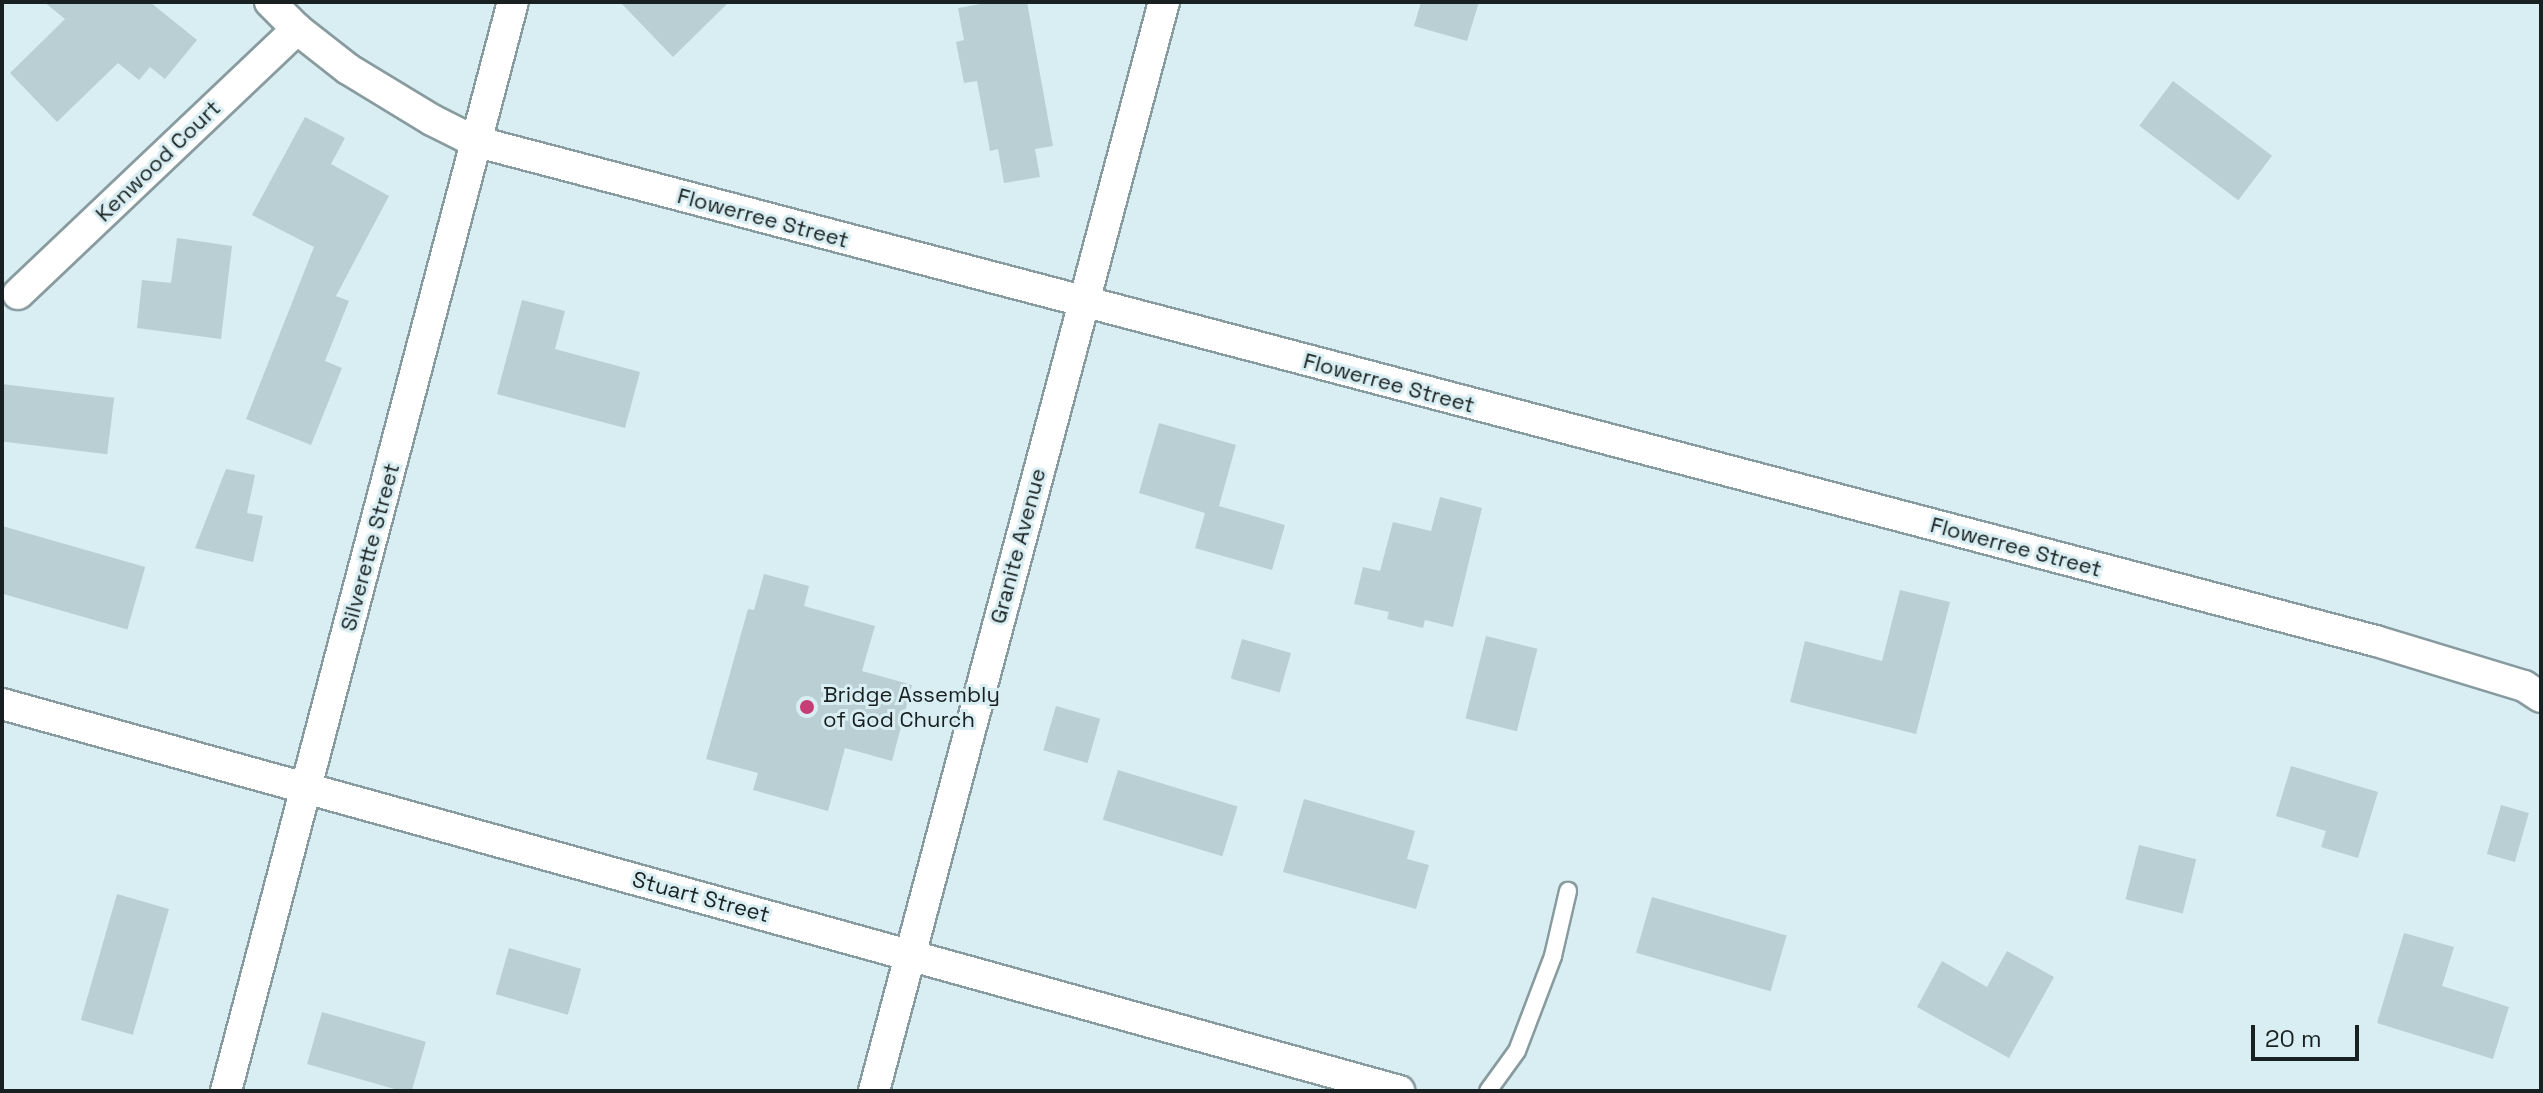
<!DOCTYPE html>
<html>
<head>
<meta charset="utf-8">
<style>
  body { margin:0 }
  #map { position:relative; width:2543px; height:1093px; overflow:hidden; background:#d9eef2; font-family:"Space Grotesk",sans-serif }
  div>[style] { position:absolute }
  .building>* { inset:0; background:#bacfd3; transform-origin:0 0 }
  .roads { filter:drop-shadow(2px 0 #889b9f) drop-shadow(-2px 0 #889b9f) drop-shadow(0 2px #889b9f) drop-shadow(0 -2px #889b9f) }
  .lane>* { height:16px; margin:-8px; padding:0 8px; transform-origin:8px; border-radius:8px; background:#fff }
  .street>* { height:30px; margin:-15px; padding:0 15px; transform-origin:15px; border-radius:15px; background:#fff }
  .dots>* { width:22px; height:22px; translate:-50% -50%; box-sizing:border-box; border:4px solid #d9eef2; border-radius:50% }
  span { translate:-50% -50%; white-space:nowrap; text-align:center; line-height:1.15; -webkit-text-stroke:6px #d9eef2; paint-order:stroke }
  .street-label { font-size:22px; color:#182021 }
  .poi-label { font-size:22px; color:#182021 }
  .left { translate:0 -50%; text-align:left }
  .frame { position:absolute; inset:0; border:4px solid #182021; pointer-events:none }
  .scale { position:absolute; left:2251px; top:1025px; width:108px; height:36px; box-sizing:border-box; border:4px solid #182021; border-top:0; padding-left:10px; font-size:24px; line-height:28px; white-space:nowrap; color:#182021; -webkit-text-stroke:6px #d9eef2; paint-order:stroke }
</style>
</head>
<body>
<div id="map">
  <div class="building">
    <i style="clip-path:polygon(44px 2px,150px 2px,197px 40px,165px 79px,150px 67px,139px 80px,118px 63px,57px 122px,10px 73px,65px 19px)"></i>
    <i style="clip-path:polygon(620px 2px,729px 2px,673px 57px)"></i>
    <i style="clip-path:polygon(992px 2px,1027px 2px,1053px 146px,1035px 149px,1040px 177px,1004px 183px,998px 149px,990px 151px,977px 81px,964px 83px,956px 42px,964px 40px,958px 8px)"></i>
    <i style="clip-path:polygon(1421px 2px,1479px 2px,1467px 41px,1414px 26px)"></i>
    <i style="left:2173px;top:81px;width:124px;height:56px;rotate:37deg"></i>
    <i style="clip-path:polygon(305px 117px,345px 138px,331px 164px,389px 196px,336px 296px,349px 301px,325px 361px,342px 368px,311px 445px,246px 419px,314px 247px,252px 215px)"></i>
    <i style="clip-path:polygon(177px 238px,232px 246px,221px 339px,137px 328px,142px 280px,171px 283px)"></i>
    <i style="clip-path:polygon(522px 300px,565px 311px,555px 349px,640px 372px,625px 428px,497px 394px)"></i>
    <i style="left:2px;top:384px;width:113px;height:57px;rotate:7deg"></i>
    <i style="clip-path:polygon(1159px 423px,1236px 445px,1219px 506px,1285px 525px,1272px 570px,1195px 548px,1205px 513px,1139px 493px)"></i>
    <i style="clip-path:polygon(226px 469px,255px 475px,247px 513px,263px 516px,253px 562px,195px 548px)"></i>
    <i style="clip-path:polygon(1440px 497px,1482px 508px,1453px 627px,1425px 620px,1423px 628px,1387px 619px,1389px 612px,1354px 604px,1363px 567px,1380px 571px,1393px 522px,1431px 531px)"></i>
    <i style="left:2px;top:526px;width:149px;height:65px;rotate:16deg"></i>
    <i style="clip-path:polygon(764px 574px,809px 586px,804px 606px,875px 626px,862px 671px,912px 685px,892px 761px,845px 748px,828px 811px,753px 790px,758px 773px,706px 759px,748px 609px,754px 610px)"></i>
    <i style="clip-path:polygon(1900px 590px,1950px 602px,1916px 734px,1790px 702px,1805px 641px,1882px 661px)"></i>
    <i style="left:1486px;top:636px;width:53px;height:85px;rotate:14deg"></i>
    <i style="left:1242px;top:639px;width:51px;height:41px;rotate:16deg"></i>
    <i style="left:1056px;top:706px;width:46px;height:46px;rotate:16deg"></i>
    <i style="clip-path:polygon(2291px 766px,2378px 792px,2358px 858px,2321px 847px,2326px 831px,2276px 816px)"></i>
    <i style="left:1118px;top:770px;width:125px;height:52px;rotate:17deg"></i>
    <i style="clip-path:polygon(1304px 799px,1415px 831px,1407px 859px,1429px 865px,1416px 909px,1283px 872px)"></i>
    <i style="left:2501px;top:805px;width:29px;height:51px;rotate:16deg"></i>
    <i style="left:2139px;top:845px;width:59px;height:56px;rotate:14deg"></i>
    <i style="left:117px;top:894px;width:54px;height:131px;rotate:16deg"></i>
    <i style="left:1652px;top:897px;width:140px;height:58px;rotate:16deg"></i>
    <i style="clip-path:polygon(2404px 933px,2454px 947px,2442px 986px,2509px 1007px,2493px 1059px,2377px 1023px)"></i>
    <i style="left:509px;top:948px;width:75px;height:48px;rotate:16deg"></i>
    <i style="clip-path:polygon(2007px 951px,2054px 977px,2009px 1058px,1917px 1007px,1942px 961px,1987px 987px)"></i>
    <i style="left:322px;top:1012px;width:108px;height:54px;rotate:16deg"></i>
  </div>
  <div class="roads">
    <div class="lane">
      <i style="left:1488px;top:1091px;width:49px;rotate:-54.1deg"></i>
      <i style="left:1517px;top:1051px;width:102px;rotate:-69.2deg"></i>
      <i style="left:1553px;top:956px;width:67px;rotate:-77deg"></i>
    </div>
    <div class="street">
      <i style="left:270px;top:2px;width:38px;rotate:45deg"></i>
      <i style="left:297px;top:29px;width:65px;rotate:38.1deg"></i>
      <i style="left:348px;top:69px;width:98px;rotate:31.3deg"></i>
      <i style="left:432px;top:120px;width:47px;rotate:26.6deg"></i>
      <i style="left:474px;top:141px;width:1967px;rotate:14.73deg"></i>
      <i style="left:2376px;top:641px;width:155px;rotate:16.9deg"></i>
      <i style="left:2524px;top:686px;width:20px;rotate:33deg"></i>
      <i style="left:18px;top:294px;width:385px;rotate:-43.5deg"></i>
      <i style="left:2px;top:704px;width:1450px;rotate:15.48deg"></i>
      <i style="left:226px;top:1091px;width:1126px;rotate:-75.24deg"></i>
      <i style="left:874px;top:1091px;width:1127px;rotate:-75.09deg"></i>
    </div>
  </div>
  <div class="dots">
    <i style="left:807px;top:707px;background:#c73e77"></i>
  </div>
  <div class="street-label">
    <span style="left:158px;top:161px;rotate:-44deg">Kenwood Court</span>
    <span style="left:763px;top:218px;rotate:15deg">Flowerree Street</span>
    <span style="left:1389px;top:383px;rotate:15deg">Flowerree Street</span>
    <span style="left:1018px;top:546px;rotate:-75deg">Granite Avenue</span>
    <span style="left:370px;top:547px;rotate:-75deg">Silverette Street</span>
    <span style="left:2016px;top:547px;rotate:15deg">Flowerree Street</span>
    <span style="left:701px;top:897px;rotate:15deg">Stuart Street</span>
  </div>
  <div class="poi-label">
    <span class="left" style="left:823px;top:707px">Bridge Assembly<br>of God Church</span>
  </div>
  <div class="frame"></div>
  <div class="scale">20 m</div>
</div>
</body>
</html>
